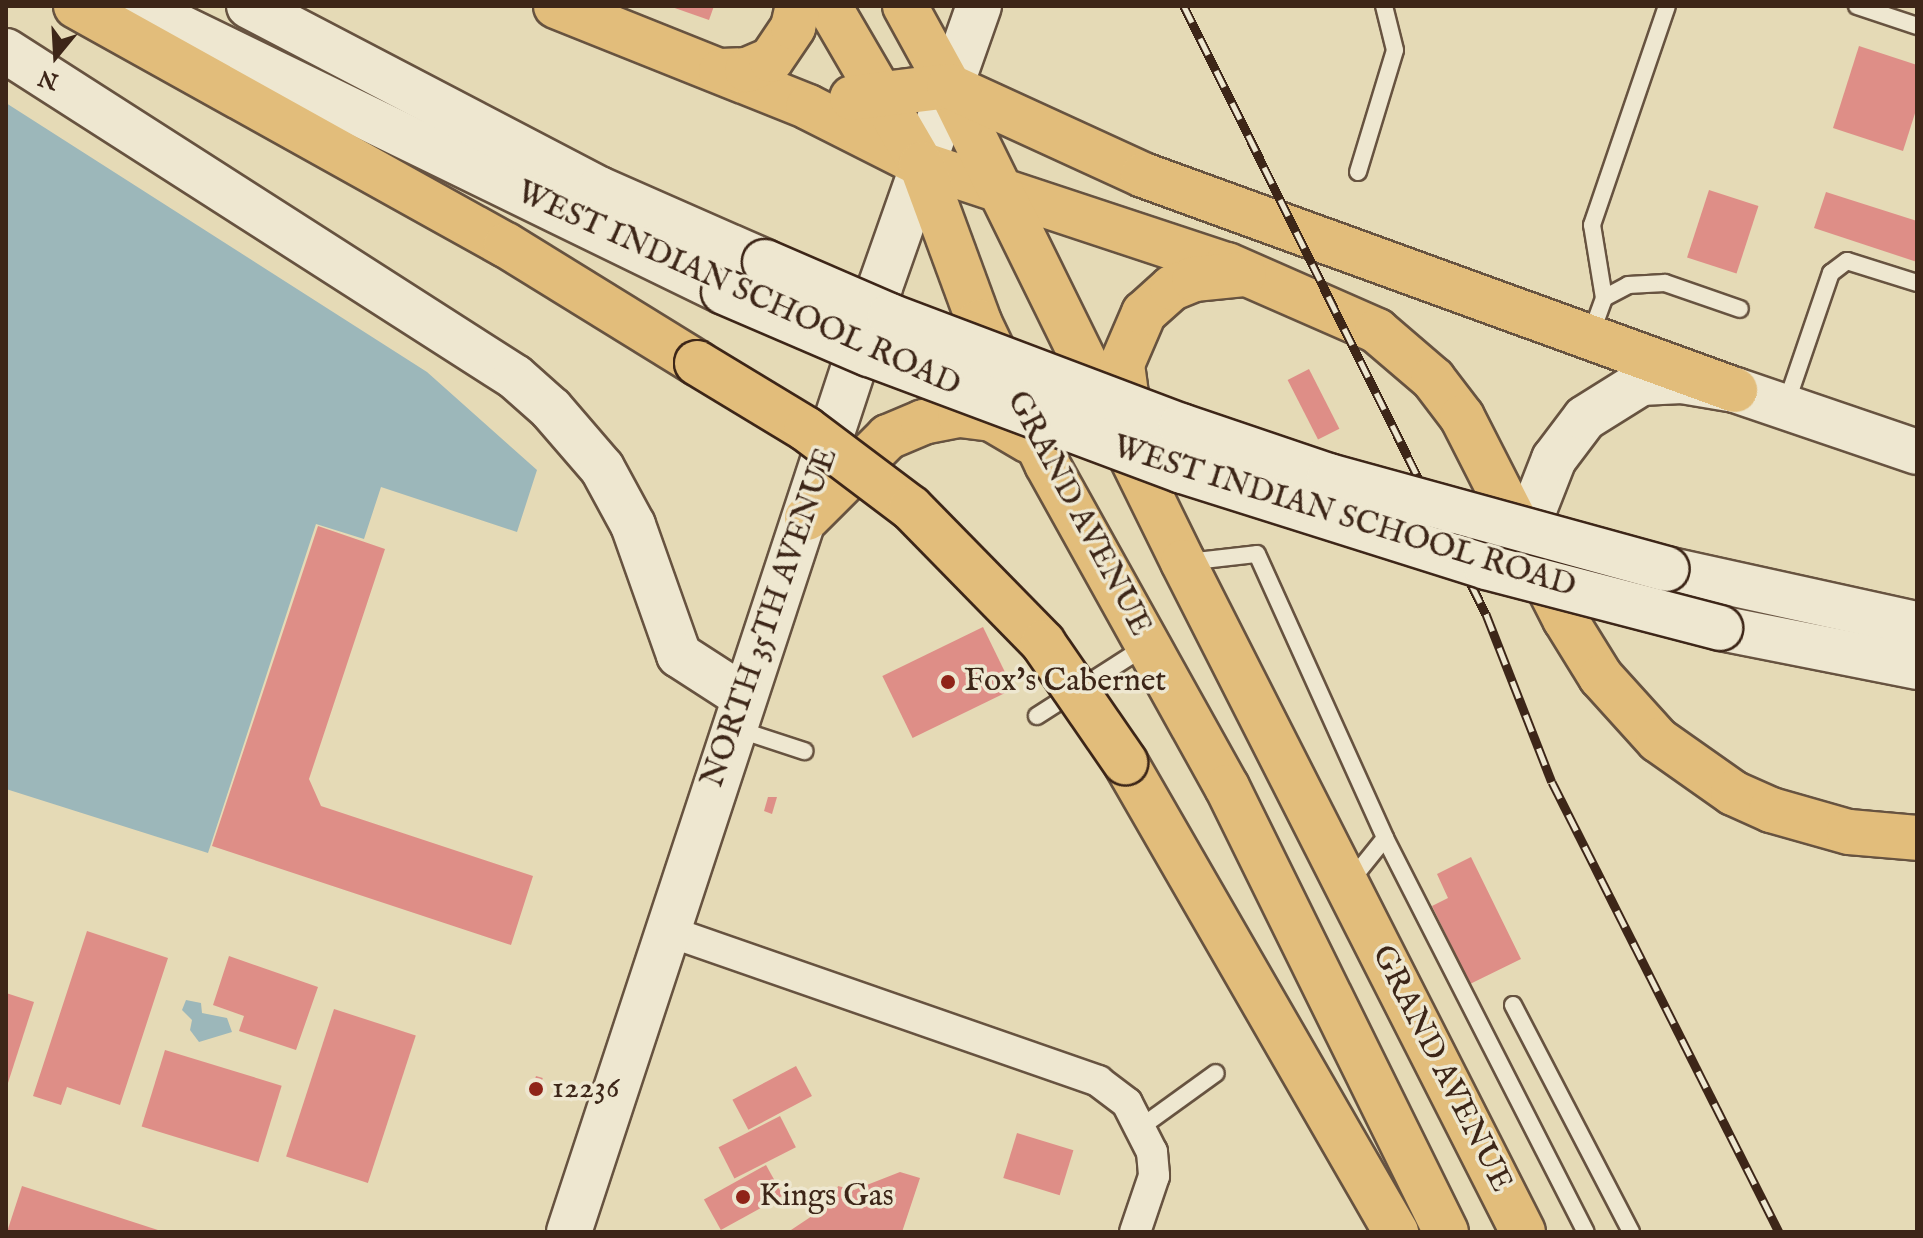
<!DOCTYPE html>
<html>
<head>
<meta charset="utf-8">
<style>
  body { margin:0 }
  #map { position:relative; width:1923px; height:1238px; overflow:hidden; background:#e5dab6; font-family:"IM FELL English",serif }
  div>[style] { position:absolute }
  .water>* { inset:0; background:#9cb7ba }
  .building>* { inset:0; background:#de8e87; transform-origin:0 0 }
  .roads { filter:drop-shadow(2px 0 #675340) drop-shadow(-2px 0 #675340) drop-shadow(0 2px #675340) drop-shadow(0 -2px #675340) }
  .service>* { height:16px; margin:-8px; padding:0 8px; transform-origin:8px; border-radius:8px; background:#eee7d0 }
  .minor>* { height:30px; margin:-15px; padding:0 15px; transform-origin:15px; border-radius:15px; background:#eee7d0 }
  .secondary>* { height:44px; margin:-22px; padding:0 22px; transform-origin:22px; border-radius:22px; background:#eee7d0 }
  .trunk>* { height:44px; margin:-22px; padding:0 22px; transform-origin:22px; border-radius:22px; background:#e2bd7b }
  .rail>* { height:9px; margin-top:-4.5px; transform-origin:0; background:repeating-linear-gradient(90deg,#eee7d0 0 18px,#3d2618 0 36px); box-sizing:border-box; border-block:2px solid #3d2618 }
  .bridges { filter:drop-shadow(2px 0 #3d2618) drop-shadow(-2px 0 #3d2618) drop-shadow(0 2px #3d2618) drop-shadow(0 -2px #3d2618) }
  .secondary-bridge>* { height:44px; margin:-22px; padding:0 22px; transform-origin:22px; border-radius:22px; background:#eee7d0 }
  .trunk-bridge>* { height:44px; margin:-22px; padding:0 22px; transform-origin:22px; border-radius:22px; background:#e2bd7b }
  .dots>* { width:22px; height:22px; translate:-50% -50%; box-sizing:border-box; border:4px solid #eee7d0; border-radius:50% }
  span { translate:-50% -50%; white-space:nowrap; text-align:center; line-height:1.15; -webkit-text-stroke:7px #eee7d0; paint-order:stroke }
  .street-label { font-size:32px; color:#3d2618 }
  .poi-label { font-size:32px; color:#3d2618 }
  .left { translate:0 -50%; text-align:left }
  .frame { position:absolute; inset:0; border:8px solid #3d2618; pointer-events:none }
  .north { position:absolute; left:16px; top:16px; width:80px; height:80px; -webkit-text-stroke:6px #eee7d0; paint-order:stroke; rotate:198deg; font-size:22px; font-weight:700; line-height:32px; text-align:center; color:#3d2618 }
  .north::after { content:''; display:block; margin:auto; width:28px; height:36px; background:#3d2618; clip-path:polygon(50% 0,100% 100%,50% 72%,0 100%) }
</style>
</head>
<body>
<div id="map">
  <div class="water">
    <i style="clip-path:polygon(6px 103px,427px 372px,537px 470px,517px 532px,381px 487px,364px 539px,316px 524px,208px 853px,6px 789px)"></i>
    <i style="clip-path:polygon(186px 1000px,201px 1003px,202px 1013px,227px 1018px,232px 1032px,199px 1042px,190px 1030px,192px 1020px,182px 1010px)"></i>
  </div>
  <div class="building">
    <i style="clip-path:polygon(669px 6px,714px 6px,709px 20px)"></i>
    <i style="clip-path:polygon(1859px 46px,1917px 65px,1917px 107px,1903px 151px,1833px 128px)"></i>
    <i style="left:1709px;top:190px;width:52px;height:71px;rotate:18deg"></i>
    <i style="clip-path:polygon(1826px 192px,1917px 221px,1917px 262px,1814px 228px)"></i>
    <i style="left:1309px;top:369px;width:67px;height:24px;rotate:63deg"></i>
    <i style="clip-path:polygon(318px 526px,385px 549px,309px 779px,321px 806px,533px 876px,511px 945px,212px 846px)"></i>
    <i style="left:983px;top:627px;width:69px;height:112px;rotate:64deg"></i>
    <i style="clip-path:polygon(768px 797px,777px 797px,772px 814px,764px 811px)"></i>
    <i style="clip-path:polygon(1471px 857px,1521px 959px,1470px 984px,1432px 906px,1448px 898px,1437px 874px)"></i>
    <i style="clip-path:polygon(87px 931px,168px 958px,120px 1105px,67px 1087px,61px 1105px,33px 1096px)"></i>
    <i style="clip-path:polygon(229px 956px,318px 987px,296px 1050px,239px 1031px,244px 1016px,213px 1005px)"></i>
    <i style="clip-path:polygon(6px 993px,34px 1002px,7px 1086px,6px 1086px)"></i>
    <i style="left:334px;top:1009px;width:86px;height:155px;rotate:18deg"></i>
    <i style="left:165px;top:1050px;width:122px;height:80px;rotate:17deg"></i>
    <i style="left:796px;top:1066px;width:34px;height:72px;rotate:62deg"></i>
    <i style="left:536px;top:1076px;width:7px;height:16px;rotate:16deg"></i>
    <i style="left:780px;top:1116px;width:35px;height:69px;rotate:63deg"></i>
    <i style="left:1017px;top:1133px;width:59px;height:47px;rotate:17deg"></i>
    <i style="left:766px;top:1165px;width:35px;height:71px;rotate:61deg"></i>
    <i style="clip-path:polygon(900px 1172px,920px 1178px,902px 1232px,788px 1232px,833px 1202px,838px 1186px,854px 1190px)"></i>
    <i style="clip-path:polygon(22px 1186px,161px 1231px,161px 1232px,7px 1232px)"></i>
  </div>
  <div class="roads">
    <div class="service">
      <i style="left:1857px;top:6px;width:63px;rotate:18.4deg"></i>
      <i style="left:1358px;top:172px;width:127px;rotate:-73.1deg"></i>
      <i style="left:1395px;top:50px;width:45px;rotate:-104deg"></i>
      <i style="left:1604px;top:298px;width:74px;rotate:-99.3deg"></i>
      <i style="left:1592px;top:225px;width:231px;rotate:-71.1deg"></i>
      <i style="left:1591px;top:334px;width:38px;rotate:-70deg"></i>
      <i style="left:1604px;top:298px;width:27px;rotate:-28deg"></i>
      <i style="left:1628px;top:285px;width:37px;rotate:-3deg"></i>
      <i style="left:1665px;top:283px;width:79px;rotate:19.1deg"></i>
      <i style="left:1785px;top:407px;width:142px;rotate:-71.1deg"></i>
      <i style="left:1831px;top:273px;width:20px;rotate:-37deg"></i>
      <i style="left:1847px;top:261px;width:73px;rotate:17.4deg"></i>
      <i style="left:1187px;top:562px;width:70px;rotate:-6.5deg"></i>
      <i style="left:1257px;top:554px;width:312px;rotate:65.7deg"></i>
      <i style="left:1385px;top:838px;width:59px;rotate:128.8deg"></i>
      <i style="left:1037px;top:716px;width:130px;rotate:-32.7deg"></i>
      <i style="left:737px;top:729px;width:71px;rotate:18.2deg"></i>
      <i style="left:1385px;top:838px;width:442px;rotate:63deg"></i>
      <i style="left:1513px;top:1005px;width:256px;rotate:62.5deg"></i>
      <i style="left:1141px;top:1127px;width:92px;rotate:-35.8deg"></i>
    </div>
    <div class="minor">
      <i style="left:665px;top:930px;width:459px;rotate:19.2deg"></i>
      <i style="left:1098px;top:1081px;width:36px;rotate:37deg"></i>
      <i style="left:1127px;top:1103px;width:55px;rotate:63deg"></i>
      <i style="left:1152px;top:1152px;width:24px;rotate:85deg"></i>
      <i style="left:1154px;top:1176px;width:59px;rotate:108.7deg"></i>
    </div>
    <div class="secondary">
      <i style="left:137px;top:6px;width:653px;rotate:25.98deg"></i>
      <i style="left:249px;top:6px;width:395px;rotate:27.6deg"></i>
      <i style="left:599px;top:189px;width:181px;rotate:23.7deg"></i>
      <i style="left:6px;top:51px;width:604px;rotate:32.64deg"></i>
      <i style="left:515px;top:377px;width:48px;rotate:41.6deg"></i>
      <i style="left:551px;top:409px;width:78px;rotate:49.2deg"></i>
      <i style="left:602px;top:468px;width:65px;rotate:61.5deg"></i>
      <i style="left:633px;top:525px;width:138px;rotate:70.5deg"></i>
      <i style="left:679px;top:655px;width:77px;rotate:32.9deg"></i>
      <i style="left:1538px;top:568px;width:58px;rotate:-93.9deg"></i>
      <i style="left:1534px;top:510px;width:55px;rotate:-68.6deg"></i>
      <i style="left:1554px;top:459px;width:51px;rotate:-52.9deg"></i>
      <i style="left:1585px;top:418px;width:66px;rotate:-32deg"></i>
      <i style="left:1641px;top:383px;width:41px;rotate:-2.8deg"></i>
      <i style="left:1682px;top:381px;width:54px;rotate:9.6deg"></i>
      <i style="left:1735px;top:390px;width:192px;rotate:18.8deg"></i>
      <i style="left:1666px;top:569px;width:257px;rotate:12.4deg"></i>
      <i style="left:1720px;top:628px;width:201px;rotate:11.2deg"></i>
      <i style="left:569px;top:1232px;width:995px;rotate:-71.78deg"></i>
      <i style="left:880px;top:287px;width:298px;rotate:-70.6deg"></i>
    </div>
    <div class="trunk">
      <i style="left:76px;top:6px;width:492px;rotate:29.1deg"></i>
      <i style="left:506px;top:245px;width:225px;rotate:31.7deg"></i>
      <i style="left:556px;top:6px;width:271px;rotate:21.8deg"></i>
      <i style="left:808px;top:107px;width:127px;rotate:26.8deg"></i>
      <i style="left:921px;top:164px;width:322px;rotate:18.3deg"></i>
      <i style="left:1227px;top:265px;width:164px;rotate:23.7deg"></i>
      <i style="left:1377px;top:331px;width:74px;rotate:40.6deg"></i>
      <i style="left:1433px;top:379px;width:48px;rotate:52.7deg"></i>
      <i style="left:1462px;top:417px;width:227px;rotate:63deg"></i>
      <i style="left:1565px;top:619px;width:68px;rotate:58.2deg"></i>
      <i style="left:1601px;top:677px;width:85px;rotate:47.9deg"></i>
      <i style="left:1658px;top:740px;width:92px;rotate:35.2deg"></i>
      <i style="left:1733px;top:793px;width:42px;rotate:24.1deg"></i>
      <i style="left:1771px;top:810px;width:81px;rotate:15.8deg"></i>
      <i style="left:1849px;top:832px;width:68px;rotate:5deg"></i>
      <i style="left:829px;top:6px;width:183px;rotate:59.8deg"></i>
      <i style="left:921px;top:164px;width:168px;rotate:69.8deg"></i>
      <i style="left:979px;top:322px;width:157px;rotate:64.4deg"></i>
      <i style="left:1047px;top:464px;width:370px;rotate:60.9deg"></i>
      <i style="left:1227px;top:787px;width:496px;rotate:63.8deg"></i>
      <i style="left:905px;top:6px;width:91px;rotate:61.2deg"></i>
      <i style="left:949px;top:86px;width:530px;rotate:63.82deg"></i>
      <i style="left:1183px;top:562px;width:751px;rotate:63.09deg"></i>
      <i style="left:721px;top:71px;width:26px;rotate:-2deg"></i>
      <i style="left:747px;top:70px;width:26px;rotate:-23deg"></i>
      <i style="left:771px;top:60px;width:40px;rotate:-56deg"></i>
      <i style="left:793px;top:27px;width:22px;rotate:-77deg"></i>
      <i style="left:852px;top:98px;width:98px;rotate:-7.1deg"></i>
      <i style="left:949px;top:86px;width:213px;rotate:24.6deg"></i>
      <i style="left:1143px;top:175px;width:630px;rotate:19.96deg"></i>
      <i style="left:1131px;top:431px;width:68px;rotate:-97.7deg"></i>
      <i style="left:1122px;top:364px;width:56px;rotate:-66.7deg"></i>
      <i style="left:1144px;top:313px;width:38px;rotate:-42deg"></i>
      <i style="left:1172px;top:288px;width:24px;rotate:-22deg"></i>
      <i style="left:1194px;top:279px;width:50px;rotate:-5.7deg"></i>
      <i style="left:807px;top:518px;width:115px;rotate:-45deg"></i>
      <i style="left:888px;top:437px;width:38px;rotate:-23deg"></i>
      <i style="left:923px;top:422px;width:38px;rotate:-11deg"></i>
      <i style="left:960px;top:415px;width:32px;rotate:7deg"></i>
      <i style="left:992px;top:419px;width:43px;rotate:30.7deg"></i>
      <i style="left:1125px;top:762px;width:543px;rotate:60.03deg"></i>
    </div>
  </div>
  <div class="rail">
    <i style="left:1184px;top:6px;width:679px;rotate:63.59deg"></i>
    <i style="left:1486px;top:614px;width:180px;rotate:68.6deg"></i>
    <i style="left:1552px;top:782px;width:504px;rotate:63.23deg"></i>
  </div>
  <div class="bridges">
    <div class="secondary-bridge">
      <i style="left:765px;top:262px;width:136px;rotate:23.4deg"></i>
      <i style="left:890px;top:316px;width:311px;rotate:20.7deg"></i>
      <i style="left:1181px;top:426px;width:156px;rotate:18.7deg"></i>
      <i style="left:1329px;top:476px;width:350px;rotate:15.4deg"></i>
      <i style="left:724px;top:292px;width:158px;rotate:23.2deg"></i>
      <i style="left:869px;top:354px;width:334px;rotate:20.5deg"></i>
      <i style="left:1182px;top:471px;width:319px;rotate:17.5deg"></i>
      <i style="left:1486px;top:567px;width:242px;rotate:14.6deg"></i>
    </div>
    <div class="trunk-bridge">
      <i style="left:697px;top:363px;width:127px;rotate:31.2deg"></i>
      <i style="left:806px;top:429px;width:131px;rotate:37deg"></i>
      <i style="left:911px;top:508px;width:189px;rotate:45.6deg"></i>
      <i style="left:1043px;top:643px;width:145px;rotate:55.4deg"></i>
    </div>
  </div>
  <div class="dots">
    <i style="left:948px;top:682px;background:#8f2418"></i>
    <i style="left:536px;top:1089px;background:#8f2418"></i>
    <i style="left:743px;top:1197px;background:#8f2418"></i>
  </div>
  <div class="street-label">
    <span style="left:738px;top:290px;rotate:24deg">WEST INDIAN SCHOOL ROAD</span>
    <span style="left:1078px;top:514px;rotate:62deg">GRAND AVENUE</span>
    <span style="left:1344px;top:518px;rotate:17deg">WEST INDIAN SCHOOL ROAD</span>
    <span style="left:771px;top:618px;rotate:-71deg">NORTH 35TH AVENUE</span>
    <span style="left:1441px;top:1069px;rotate:63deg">GRAND AVENUE</span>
  </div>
  <div class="poi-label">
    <span class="left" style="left:964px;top:682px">Fox's Cabernet</span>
    <span class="left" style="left:552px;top:1089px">12236</span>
    <span class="left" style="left:759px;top:1197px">Kings Gas</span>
  </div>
  <div class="frame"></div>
  <div class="north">N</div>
</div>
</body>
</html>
